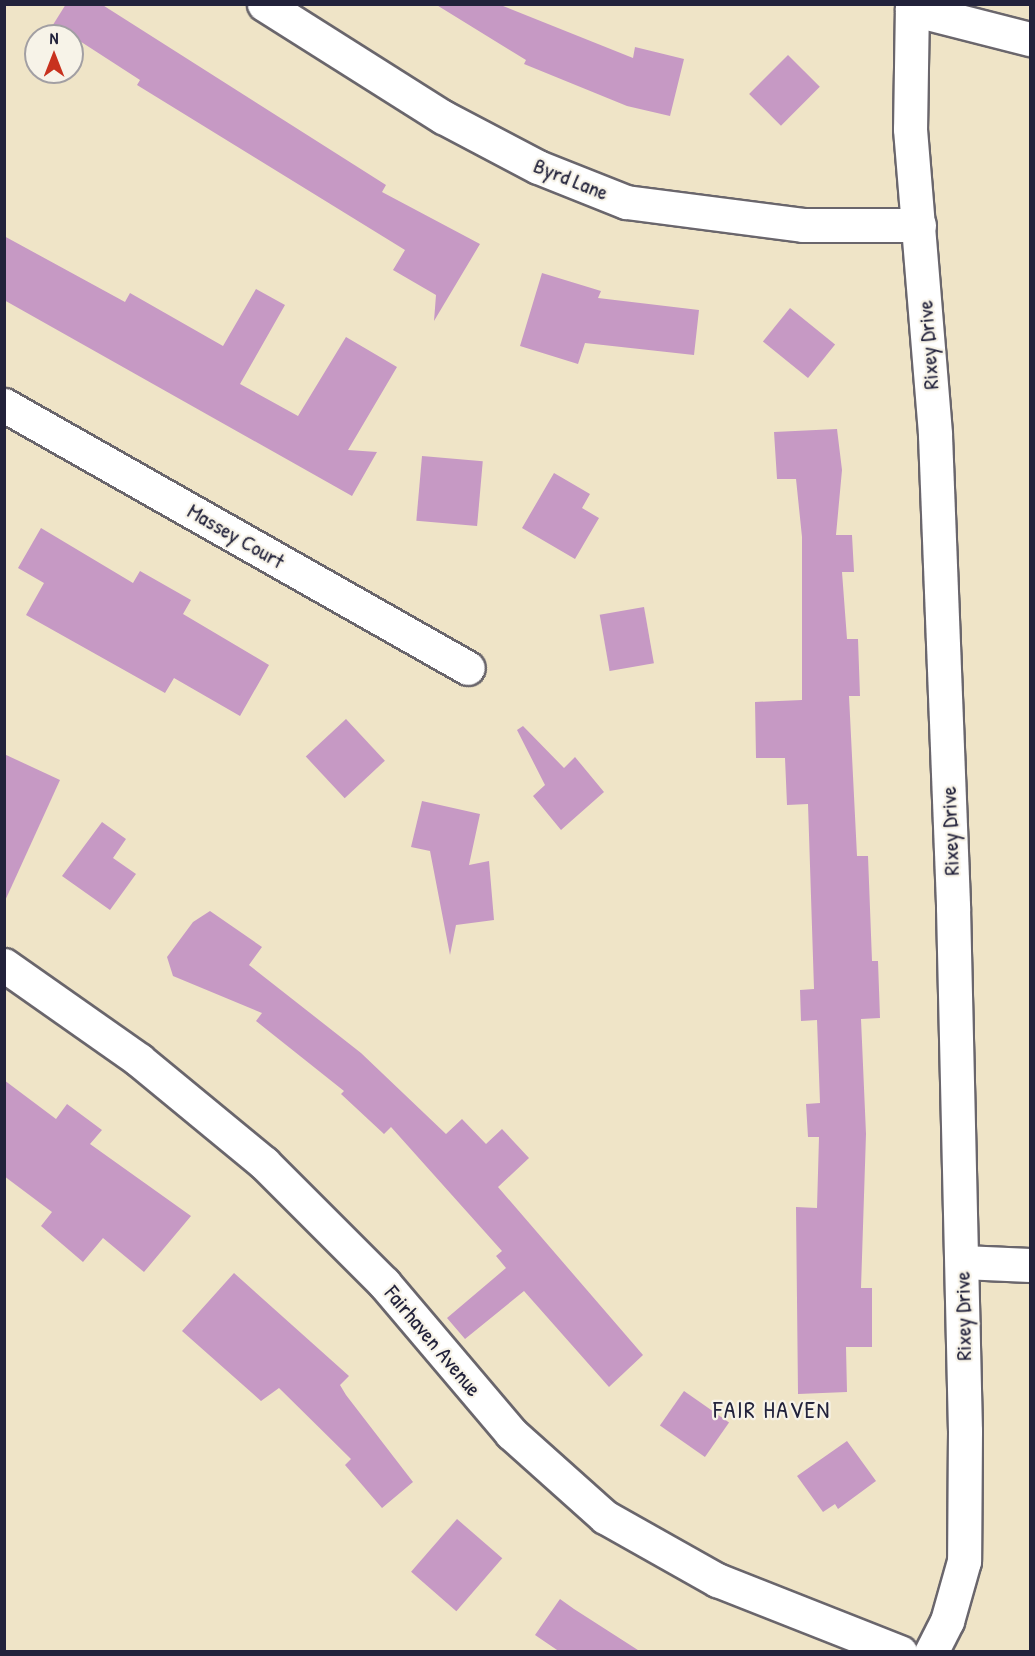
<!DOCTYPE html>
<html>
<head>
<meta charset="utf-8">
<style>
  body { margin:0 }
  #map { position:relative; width:1035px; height:1656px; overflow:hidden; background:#efe4c7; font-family:"Patrick Hand",sans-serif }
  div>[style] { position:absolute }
  .building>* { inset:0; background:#c699c4; transform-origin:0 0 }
  .roads { filter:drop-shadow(2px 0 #6a666c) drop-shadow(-2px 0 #6a666c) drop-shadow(0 2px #6a666c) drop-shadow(0 -2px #6a666c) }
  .street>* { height:33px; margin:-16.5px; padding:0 16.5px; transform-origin:16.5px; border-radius:16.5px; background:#fff }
  .secondary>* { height:33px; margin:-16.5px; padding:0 16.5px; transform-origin:16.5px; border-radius:16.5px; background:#fff }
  span { translate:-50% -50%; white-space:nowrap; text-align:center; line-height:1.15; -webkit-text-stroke:4.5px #f7f3e8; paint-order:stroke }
  .street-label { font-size:22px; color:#22223b }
  .neighbourhood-label { font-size:24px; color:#22223b; letter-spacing:1.5px }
  .frame { position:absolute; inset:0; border:6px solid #22223b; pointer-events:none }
  .north { position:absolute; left:24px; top:24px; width:60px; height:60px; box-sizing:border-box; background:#f7f3e8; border:2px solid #a29fa3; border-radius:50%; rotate:0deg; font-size:16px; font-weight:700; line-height:24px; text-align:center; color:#22223b }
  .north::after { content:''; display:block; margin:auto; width:21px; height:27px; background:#c8321e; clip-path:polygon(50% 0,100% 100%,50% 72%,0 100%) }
</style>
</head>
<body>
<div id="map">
  <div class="building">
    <i style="clip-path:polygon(66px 4px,101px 4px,386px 185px,382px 192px,480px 244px,434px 321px,436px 295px,393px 270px,405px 250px,137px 85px,140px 80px,72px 36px,46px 36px)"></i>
    <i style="clip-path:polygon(435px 4px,498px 4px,633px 58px,635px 47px,684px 59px,670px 116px,627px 106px,524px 64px,526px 60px)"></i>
    <i style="left:788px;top:55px;width:45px;height:55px;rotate:45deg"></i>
    <i style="clip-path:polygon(4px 236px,125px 302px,130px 293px,223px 346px,256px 289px,285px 305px,240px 384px,298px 416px,346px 337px,397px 367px,348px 450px,377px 452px,352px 496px,4px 300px)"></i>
    <i style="clip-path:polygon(542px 273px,601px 291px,598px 298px,699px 310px,694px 355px,585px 343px,578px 364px,520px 346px)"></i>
    <i style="left:790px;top:308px;width:58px;height:43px;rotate:39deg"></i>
    <i style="clip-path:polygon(837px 429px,842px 470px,836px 535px,852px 535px,854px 572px,842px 572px,847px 639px,858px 639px,860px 696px,849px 696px,857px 856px,868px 856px,872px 961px,878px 961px,880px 1018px,861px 1019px,866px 1134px,861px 1288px,872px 1288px,872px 1347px,846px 1347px,847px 1392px,798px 1394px,796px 1207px,817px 1208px,819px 1137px,808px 1137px,806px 1104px,820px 1103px,817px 1020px,801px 1021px,800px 990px,814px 989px,808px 804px,787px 805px,785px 758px,756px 758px,755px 702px,802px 700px,802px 537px,796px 479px,777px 479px,774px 432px)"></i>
    <i style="left:422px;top:456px;width:61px;height:65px;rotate:5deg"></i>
    <i style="clip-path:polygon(554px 473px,590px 494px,582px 508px,599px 518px,575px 559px,522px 528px)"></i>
    <i style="clip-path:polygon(41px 528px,133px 583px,140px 571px,191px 600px,183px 614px,269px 665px,240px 716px,174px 678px,165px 693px,26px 615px,44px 583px,18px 568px)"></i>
    <i style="left:644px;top:607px;width:57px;height:45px;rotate:80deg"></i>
    <i style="left:346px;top:719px;width:57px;height:55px;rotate:47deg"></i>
    <i style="clip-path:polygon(523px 726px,564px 768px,575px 757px,604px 792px,561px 830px,533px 796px,545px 785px,517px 730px)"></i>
    <i style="clip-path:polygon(4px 754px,60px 780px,4px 903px)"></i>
    <i style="clip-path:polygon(422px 801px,480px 814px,469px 865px,489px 861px,494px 920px,456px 925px,450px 955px,430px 851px,411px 847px)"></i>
    <i style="clip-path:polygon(102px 822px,126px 839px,113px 858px,136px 874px,110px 910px,62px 876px)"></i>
    <i style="clip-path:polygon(210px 911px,262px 947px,249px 965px,361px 1053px,446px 1134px,462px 1119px,486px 1144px,502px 1129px,529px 1158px,498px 1187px,643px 1355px,609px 1387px,524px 1291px,465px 1339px,447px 1318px,506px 1268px,496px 1256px,502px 1251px,391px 1127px,384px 1134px,341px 1094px,344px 1091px,256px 1021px,262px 1013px,173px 976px,167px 957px,193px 922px)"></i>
    <i style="clip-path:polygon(4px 1080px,56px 1119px,67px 1104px,102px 1130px,90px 1144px,191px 1216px,144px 1272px,103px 1238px,83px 1262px,41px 1226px,52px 1212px,4px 1176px)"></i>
    <i style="clip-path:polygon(234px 1273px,349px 1376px,340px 1385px,346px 1395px,413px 1482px,382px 1508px,345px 1465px,351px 1459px,279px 1388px,261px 1401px,182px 1331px)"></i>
    <i style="left:684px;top:1391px;width:55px;height:42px;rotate:35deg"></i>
    <i style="clip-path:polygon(847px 1441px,876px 1481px,838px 1509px,835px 1504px,823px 1512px,797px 1476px)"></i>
    <i style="left:457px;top:1519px;width:60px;height:70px;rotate:41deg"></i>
    <i style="clip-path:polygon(560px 1599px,574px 1609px,641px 1652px,560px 1652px,535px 1635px)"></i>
  </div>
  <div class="roads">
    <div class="street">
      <i style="left:264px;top:4px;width:212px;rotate:32.3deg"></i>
      <i style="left:443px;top:117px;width:107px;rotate:27.8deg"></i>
      <i style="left:538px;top:167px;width:95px;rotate:21.7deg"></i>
      <i style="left:626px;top:202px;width:178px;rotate:7.4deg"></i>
      <i style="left:803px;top:225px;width:116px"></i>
      <i style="left:912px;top:4px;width:125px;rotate:90.9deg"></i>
      <i style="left:910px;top:129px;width:307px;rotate:85.3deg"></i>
      <i style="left:935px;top:435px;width:472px;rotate:87.8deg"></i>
      <i style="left:953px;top:907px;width:524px;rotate:88.69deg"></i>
      <i style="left:965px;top:1431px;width:130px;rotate:90.4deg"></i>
      <i style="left:964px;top:1561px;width:62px;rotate:105.8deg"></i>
      <i style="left:947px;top:1621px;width:35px;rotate:117deg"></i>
      <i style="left:912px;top:9px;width:122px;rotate:14.3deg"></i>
      <i style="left:4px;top:405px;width:533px;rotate:29.55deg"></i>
      <i style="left:962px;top:1262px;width:68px;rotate:2.5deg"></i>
    </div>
    <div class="secondary">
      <i style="left:4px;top:965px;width:165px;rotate:35.1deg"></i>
      <i style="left:139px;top:1060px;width:162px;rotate:39.5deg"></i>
      <i style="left:264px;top:1163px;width:170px;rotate:45deg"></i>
      <i style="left:384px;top:1283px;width:197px;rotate:49.7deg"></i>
      <i style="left:511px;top:1433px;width:126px;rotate:41.8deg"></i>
      <i style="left:605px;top:1517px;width:129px;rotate:29.4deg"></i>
      <i style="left:717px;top:1580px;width:197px;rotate:21.5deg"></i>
    </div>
  </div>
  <div class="street-label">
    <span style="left:571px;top:179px;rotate:22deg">Byrd Lane</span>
    <span style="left:928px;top:345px;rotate:-94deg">Rixey Drive</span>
    <span style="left:236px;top:536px;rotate:30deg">Massey Court</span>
    <span style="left:950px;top:831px;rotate:-92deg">Rixey Drive</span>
    <span style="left:963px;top:1316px;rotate:-91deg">Rixey Drive</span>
    <span style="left:433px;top:1341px;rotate:50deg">Fairhaven Avenue</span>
  </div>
  <div class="neighbourhood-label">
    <span style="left:772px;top:1410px">FAIR HAVEN</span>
  </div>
  <div class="frame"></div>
  <div class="north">N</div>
</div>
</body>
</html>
